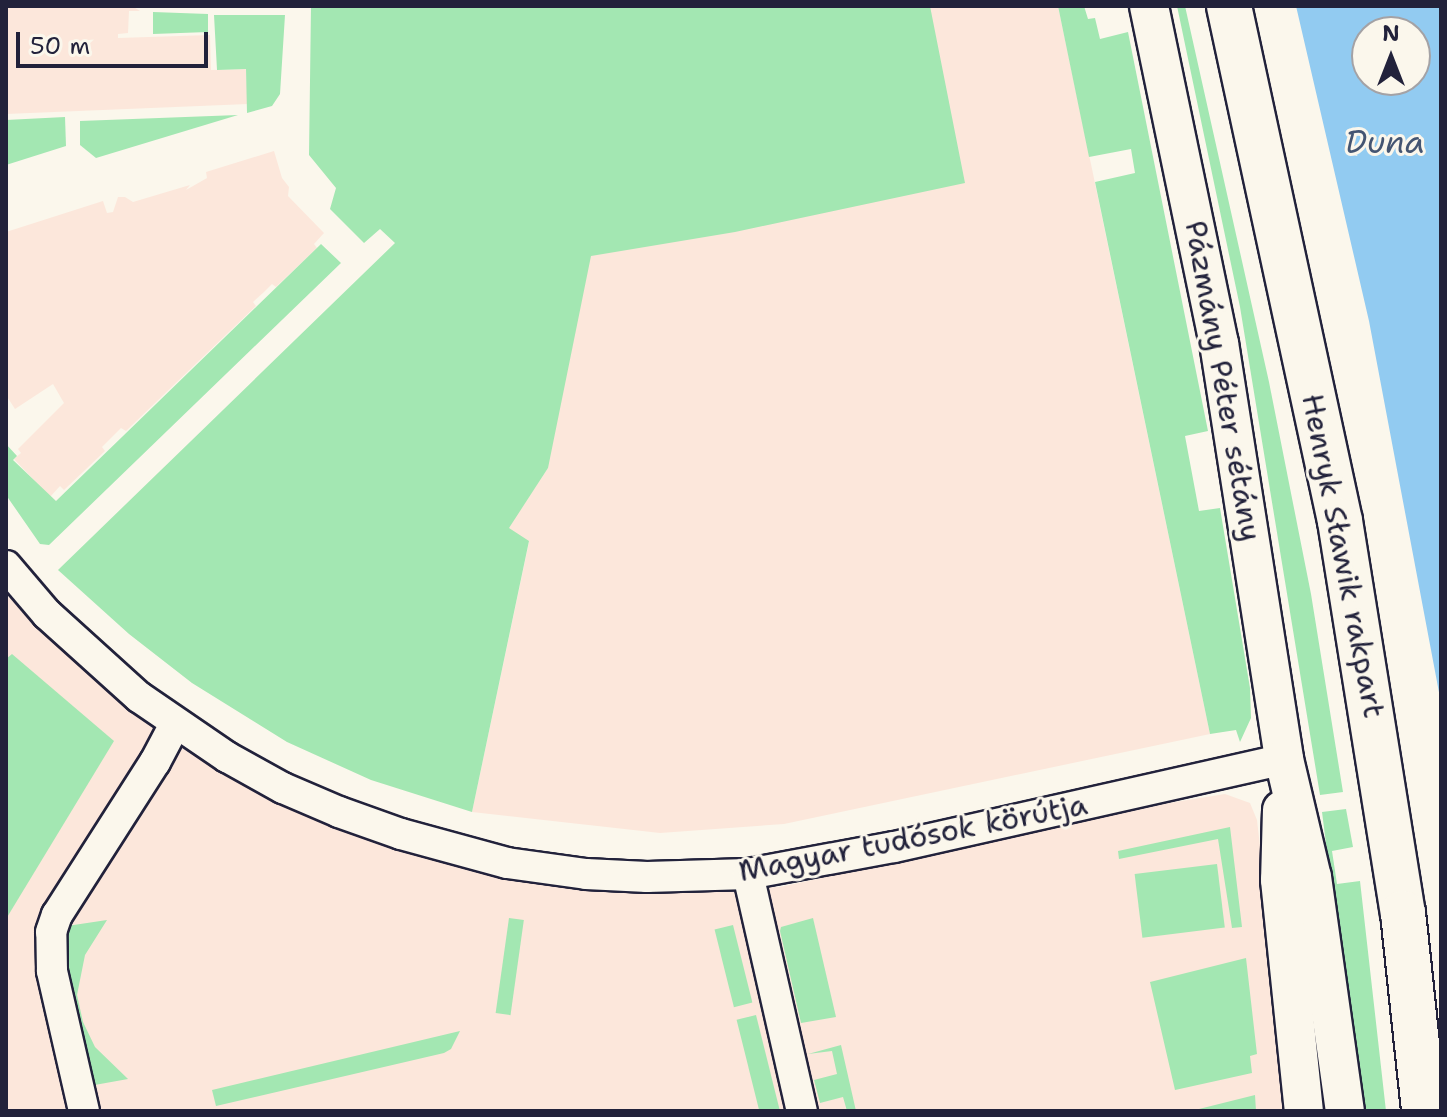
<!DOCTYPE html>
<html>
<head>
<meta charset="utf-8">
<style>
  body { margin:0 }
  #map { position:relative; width:1447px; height:1117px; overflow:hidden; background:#fbf7ec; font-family:"Shantell Sans",sans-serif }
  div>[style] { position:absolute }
  .built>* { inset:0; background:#fce7db }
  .green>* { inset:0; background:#a3e7b2; transform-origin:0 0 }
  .water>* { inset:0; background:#92cbf1 }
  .roads { filter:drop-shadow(2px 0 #22223b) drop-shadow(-2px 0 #22223b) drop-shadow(0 2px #22223b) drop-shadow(0 -2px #22223b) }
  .minor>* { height:30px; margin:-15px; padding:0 15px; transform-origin:15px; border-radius:15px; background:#fbf7ec }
  .tertiary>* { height:38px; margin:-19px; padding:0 19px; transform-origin:19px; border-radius:19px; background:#fbf7ec }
  .secondary>* { height:44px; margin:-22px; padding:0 22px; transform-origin:22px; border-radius:22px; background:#fbf7ec }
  span { translate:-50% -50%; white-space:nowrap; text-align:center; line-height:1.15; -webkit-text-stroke:6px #fbf7ec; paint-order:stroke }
  .street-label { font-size:30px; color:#22223b }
  .water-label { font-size:32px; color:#445572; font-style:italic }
  .frame { position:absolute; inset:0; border:8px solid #22223b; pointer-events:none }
  .north { position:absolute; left:1351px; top:16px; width:80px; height:80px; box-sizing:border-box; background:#fbf7ec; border:2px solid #a4a2a5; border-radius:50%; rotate:0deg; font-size:22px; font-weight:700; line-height:32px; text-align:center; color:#22223b }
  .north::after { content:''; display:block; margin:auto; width:28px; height:36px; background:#22223b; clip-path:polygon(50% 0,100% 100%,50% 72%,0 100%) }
  .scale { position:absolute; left:16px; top:32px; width:192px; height:36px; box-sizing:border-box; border:4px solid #22223b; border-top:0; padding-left:10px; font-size:24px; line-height:28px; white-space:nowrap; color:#22223b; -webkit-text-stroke:6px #fbf7ec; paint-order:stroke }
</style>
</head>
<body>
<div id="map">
  <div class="built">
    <i style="clip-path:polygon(6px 6px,132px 6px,140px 11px,129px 11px,128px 33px,118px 34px,118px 38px,210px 35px,211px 70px,246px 69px,248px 104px,6px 114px)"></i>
    <i style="clip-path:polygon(535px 6px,1058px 6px,1210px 734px,784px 824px,660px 833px,472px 812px,529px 542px,508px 528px,548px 468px)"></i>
    <i style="clip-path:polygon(274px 151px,282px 178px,289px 187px,288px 196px,324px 233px,314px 244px,317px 248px,276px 287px,272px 284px,264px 292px,253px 302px,256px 306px,126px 431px,121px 428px,102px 447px,105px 451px,64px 490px,60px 486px,50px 497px,14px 459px,21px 453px,18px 449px,64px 403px,53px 384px,15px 409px,6px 395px,6px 232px,103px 201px,107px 213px,113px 212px,118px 197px,125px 197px,133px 202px,190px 185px,186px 190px,207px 178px,206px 172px)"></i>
    <i style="clip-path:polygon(6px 595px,43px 627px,400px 849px,459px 866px,613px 891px,780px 887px,1169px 803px,1225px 794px,1250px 803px,1257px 820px,1290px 1111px,6px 1111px)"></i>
  </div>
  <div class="green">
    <i style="clip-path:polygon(311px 6px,930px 6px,965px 183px,735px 232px,591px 256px,548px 468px,509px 528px,529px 541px,472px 812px,371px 780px,287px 742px,192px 683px,129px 634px,58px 570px,395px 243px,380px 229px,364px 243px,330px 209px,336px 188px,309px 155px)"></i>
    <i style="clip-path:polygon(1058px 6px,1084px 6px,1088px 19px,1095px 18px,1100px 39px,1128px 32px,1208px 431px,1185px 436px,1199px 511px,1220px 508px,1250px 688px,1251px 718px,1240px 742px,1236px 730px,1210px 734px,1095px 182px,1135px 173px,1131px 149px,1089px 157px)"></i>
    <i style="clip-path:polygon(1177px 6px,1185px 6px,1269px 382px,1311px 594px,1343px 792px,1320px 795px,1240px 307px)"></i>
    <i style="clip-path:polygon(153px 12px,208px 14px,208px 32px,153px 34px)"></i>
    <i style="clip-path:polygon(214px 15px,285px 15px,280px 94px,272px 106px,247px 113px,246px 69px,217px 70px)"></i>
    <i style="clip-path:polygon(238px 115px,96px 158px,80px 145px,80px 121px)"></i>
    <i style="clip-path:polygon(65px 117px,66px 146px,6px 165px,6px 120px)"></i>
    <i style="clip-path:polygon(321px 244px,341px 263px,49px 545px,40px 544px,6px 495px,6px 444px,17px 456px,13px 460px,56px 501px)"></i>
    <i style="clip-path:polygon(12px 654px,114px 741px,6px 919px,6px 659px)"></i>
    <i style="clip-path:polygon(1346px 809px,1353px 847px,1332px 851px,1337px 884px,1360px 881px,1386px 1111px,1360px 1111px,1322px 812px)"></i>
    <i style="clip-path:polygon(1230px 827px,1242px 927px,1232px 928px,1218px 839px,1119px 859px,1118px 851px)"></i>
    <i style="left:1217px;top:864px;width:64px;height:83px;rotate:83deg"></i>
    <i style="left:509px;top:918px;width:15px;height:96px;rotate:8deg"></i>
    <i style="clip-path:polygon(813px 918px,836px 1017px,801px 1023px,780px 931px,781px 927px)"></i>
    <i style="clip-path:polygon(107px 920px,85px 955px,77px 995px,83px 1022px,95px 1047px,128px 1079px,89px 1086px,61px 972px,67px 926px)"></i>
    <i style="left:733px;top:925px;width:80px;height:19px;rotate:76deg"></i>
    <i style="clip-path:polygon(1246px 958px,1257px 1054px,1250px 1056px,1252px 1073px,1175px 1090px,1150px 982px)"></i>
    <i style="left:756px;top:1015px;width:99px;height:20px;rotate:76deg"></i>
    <i style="clip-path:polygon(460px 1031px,451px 1049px,444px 1053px,216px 1106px,212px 1090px)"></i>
    <i style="clip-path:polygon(841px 1045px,856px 1111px,847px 1111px,843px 1097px,820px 1103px,814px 1080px,837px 1074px,832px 1051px,808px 1054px)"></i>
    <i style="clip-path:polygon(1255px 1095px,1256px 1111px,1191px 1111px)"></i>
  </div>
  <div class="water">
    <i style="clip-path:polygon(evenodd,1296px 6px,1441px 6px,1441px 703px,1369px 321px,1296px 6px,1367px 32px,1415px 32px,1415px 80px,1367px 80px,1367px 32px)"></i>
  </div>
  <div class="roads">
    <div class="minor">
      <i style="left:6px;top:566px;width:63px;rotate:49.5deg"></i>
      <i style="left:47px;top:614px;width:124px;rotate:42.1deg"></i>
      <i style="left:139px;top:697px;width:107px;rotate:34.3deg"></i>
      <i style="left:227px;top:757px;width:64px;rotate:29deg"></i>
      <i style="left:283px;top:788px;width:61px;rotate:23.2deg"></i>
      <i style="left:339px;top:812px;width:66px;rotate:19.5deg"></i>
      <i style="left:401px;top:834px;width:110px;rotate:15.3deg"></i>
      <i style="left:507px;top:863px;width:80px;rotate:7.9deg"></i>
      <i style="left:586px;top:874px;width:61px;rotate:2.8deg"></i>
      <i style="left:647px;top:877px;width:101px;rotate:-1.7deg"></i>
      <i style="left:748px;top:874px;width:148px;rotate:-10.5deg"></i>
      <i style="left:894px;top:847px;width:400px;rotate:-12.7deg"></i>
      <i style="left:748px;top:874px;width:243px;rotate:77.2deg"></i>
      <i style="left:84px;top:1111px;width:144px;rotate:-102.9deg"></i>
      <i style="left:52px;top:971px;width:39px;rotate:-91deg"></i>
      <i style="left:51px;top:932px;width:18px;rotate:-71deg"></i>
      <i style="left:57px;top:915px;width:182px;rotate:-57.4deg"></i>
      <i style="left:155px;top:762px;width:43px;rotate:-62.2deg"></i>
    </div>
    <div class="tertiary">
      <i style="left:1149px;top:6px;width:344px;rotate:78.3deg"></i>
      <i style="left:1219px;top:343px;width:421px;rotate:81.1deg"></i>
      <i style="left:1284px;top:759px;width:121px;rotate:76.7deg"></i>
      <i style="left:1312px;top:877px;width:236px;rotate:82deg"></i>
      <i style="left:1282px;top:810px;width:70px;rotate:91.6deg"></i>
      <i style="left:1280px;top:880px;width:232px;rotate:84.1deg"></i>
    </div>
    <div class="secondary">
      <i style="left:1229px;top:6px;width:527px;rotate:77.84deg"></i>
      <i style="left:1340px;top:521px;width:397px;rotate:80.9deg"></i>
      <i style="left:1403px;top:913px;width:199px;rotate:83.9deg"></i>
    </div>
  </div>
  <div class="street-label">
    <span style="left:1223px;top:381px;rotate:80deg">Pázmány Péter sétány</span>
    <span style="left:1343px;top:556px;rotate:79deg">Henryk Sławik rakpart</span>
    <span style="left:913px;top:838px;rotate:-11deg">Magyar tudósok körútja</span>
  </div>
  <div class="water-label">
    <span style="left:1385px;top:142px">Duna</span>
  </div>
  <div class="frame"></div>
  <div class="north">N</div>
  <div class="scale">50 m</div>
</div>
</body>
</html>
